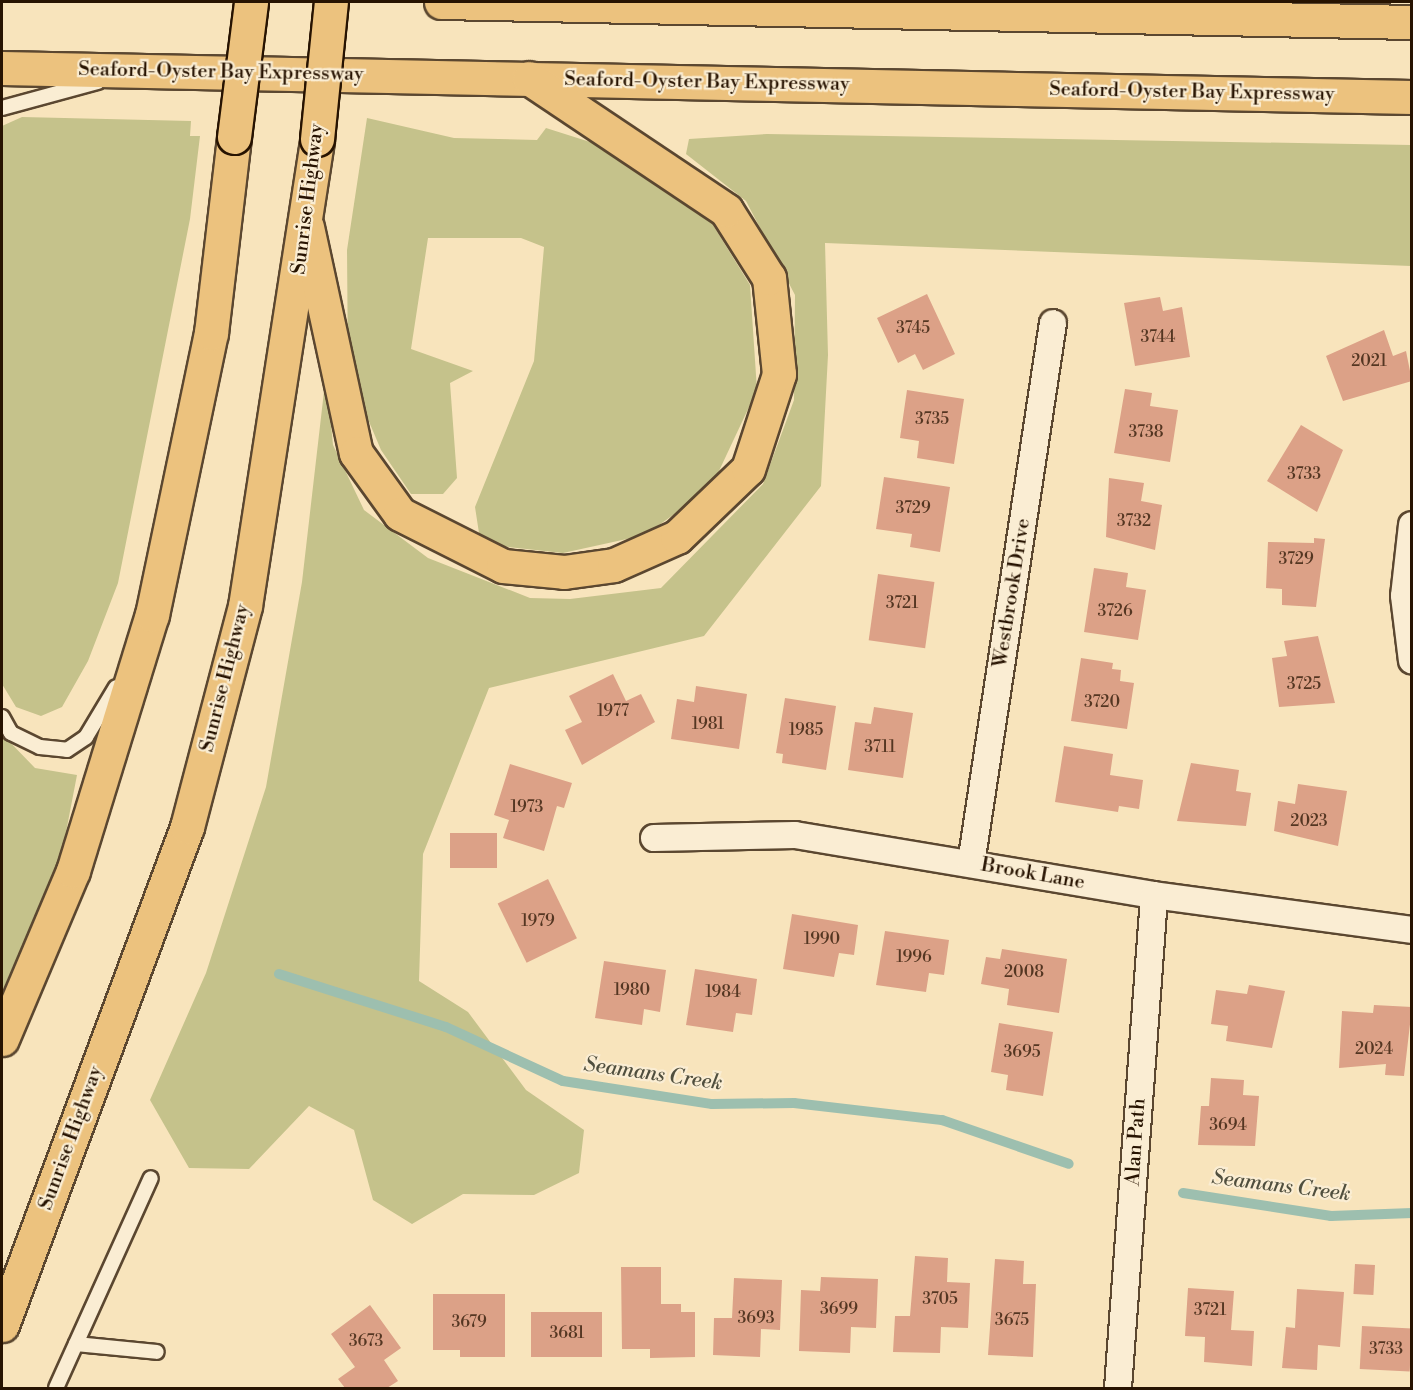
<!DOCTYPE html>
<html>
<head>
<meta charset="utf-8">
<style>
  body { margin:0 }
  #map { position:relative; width:1413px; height:1390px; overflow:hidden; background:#f8e4bc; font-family:"Libre Bodoni",serif }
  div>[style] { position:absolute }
  .green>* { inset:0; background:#c5c28b }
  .stream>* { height:10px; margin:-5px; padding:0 5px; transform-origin:5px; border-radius:5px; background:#9dbfaf }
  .building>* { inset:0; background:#dca187; transform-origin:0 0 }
  .roads { filter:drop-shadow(2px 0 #5b4730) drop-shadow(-2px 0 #5b4730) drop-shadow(0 2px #5b4730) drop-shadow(0 -2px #5b4730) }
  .service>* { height:14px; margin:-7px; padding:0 7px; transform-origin:7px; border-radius:7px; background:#faedd3 }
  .minor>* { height:26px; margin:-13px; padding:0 13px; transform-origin:13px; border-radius:13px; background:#faedd3 }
  .trunk>* { height:33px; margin:-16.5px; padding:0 16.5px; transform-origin:16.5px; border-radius:16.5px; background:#ecc27e }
  .motorway>* { height:33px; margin:-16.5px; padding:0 16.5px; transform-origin:16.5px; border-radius:16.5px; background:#ecc27e }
  .bridges { filter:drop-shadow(2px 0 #271301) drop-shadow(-2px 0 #271301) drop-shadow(0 2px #271301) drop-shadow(0 -2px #271301) }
  .trunk-bridge>* { height:33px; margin:-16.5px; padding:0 16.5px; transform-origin:16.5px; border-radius:16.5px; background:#ecc27e }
  span { translate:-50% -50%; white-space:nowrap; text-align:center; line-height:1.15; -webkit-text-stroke:4.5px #faedd3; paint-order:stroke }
  .number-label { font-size:16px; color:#543622 }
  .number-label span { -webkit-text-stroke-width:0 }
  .street-label { font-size:20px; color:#271301 }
  .water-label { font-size:21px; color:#504f3e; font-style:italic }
  .frame { position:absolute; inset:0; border:3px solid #271301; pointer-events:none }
</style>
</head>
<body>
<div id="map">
  <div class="green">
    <i style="clip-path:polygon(22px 117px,191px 121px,190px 136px,200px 136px,190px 219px,118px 583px,88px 661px,62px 707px,41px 716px,16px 707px,2px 684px,2px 126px)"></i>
    <i style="clip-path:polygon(367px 118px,454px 138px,537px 140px,546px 128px,609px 148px,697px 199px,750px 285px,757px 390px,711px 488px,645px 535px,563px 553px,491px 545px,479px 533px,475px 507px,534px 361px,544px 247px,521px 238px,428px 238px,411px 349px,473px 371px,450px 383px,457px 478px,443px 494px,411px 494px,381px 450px,348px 372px,347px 250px)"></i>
    <i style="clip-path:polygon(767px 134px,1411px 145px,1411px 266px,825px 243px,828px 355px,821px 486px,704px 636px,489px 688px,423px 854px,419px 981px,468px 1012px,526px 1090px,584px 1130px,579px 1173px,534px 1195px,463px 1194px,412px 1224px,373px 1200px,354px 1130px,309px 1106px,249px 1169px,189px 1168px,150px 1100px,206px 973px,266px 787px,302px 582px,326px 374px,333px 445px,364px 510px,428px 558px,530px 598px,570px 599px,661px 588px,763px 484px,794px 400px,795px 295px,746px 201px,686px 154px,689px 139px)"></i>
    <i style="clip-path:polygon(2px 734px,35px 768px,77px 775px,61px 858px,2px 992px)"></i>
  </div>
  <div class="stream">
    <i style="left:279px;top:974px;width:175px;rotate:17.6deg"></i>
    <i style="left:446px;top:1027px;width:129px;rotate:24.8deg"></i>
    <i style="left:563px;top:1081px;width:151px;rotate:8.8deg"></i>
    <i style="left:712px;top:1104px;width:82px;rotate:-0.7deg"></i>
    <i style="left:794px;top:1103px;width:149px;rotate:6.6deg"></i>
    <i style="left:942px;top:1120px;width:134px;rotate:19.1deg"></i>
    <i style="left:1183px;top:1193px;width:150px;rotate:8.8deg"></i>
    <i style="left:1331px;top:1216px;width:81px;rotate:-2.1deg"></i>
  </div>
  <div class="building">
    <i style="clip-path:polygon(927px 294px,955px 354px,923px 370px,915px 354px,898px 363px,877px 318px)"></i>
    <i style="clip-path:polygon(1160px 297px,1163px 311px,1182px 307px,1190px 357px,1135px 366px,1124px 303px)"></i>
    <i style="clip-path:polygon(1384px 330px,1393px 356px,1406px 351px,1412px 381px,1343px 401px,1326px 356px)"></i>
    <i style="clip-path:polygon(1125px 389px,1152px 393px,1150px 406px,1178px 410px,1170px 462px,1114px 453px)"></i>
    <i style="clip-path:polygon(907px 390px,964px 399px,954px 464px,917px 458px,919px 441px,900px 438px)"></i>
    <i style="clip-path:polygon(1301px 425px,1343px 450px,1317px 512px,1267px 481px)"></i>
    <i style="clip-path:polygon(884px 477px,950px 487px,940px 552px,910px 547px,912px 534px,876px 529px)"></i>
    <i style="clip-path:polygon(1109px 478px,1144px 483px,1141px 501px,1162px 505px,1155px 550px,1106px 537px)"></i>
    <i style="clip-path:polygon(1314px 538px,1325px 539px,1316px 607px,1282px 605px,1282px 589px,1266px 588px,1268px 542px,1314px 543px)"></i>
    <i style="clip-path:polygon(1094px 568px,1128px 573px,1126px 587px,1146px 590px,1138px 640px,1084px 632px)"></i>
    <i style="left:878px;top:574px;width:57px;height:67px;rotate:8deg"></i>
    <i style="clip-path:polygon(1318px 636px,1335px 703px,1279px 707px,1272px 658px,1287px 656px,1284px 641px)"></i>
    <i style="clip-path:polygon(1081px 658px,1113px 663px,1112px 669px,1121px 670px,1120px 681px,1134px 683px,1127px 729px,1071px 721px)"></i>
    <i style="clip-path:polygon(613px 674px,626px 701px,641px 694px,655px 722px,582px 765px,565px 730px,582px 722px,569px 696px)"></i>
    <i style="clip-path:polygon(696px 686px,747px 694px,739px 749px,671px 739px,677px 699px,694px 702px)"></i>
    <i style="clip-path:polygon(785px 698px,836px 706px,826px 770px,782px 763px,783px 754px,776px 753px)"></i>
    <i style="clip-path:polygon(874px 707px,913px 713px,903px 778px,848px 770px,855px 722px,871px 724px)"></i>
    <i style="clip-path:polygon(1064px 746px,1113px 754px,1110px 775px,1143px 780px,1139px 809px,1119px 806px,1118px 812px,1055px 802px)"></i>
    <i style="clip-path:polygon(1191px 763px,1239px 770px,1236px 791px,1251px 793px,1246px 826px,1177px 821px)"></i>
    <i style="clip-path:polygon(510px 764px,572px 783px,564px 808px,557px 806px,544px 851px,503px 838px,509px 820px,494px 815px)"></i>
    <i style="clip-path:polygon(1298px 784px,1347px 791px,1338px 846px,1274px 831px,1278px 801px,1295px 804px)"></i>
    <i style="left:450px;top:833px;width:47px;height:35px"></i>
    <i style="left:548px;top:879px;width:66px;height:56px;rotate:64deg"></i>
    <i style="clip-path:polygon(792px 914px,858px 925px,854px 955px,839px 953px,834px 977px,783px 969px)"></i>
    <i style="clip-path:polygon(885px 931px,949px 940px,944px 975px,929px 973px,926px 992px,876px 985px)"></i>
    <i style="clip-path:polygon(1002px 949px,1067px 959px,1059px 1013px,1007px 1005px,1009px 989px,981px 984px,986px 957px,1000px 959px)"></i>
    <i style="clip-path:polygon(604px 961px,666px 970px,660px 1012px,644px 1009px,642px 1025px,595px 1018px)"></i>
    <i style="clip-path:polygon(695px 969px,757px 979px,752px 1015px,736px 1013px,733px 1032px,686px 1025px)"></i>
    <i style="clip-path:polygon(1249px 985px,1285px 991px,1272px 1048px,1226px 1041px,1228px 1026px,1211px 1024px,1216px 990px,1247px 994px)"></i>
    <i style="clip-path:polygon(1374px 1005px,1412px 1007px,1404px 1076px,1385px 1075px,1386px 1064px,1339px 1068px,1342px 1011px,1373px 1013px)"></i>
    <i style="clip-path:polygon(999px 1023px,1053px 1032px,1043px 1096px,1006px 1090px,1008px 1075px,991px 1072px)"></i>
    <i style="clip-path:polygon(1211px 1078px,1244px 1080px,1243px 1095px,1259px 1096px,1255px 1146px,1198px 1145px,1201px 1106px,1209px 1106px)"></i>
    <i style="clip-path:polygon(915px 1256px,948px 1258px,947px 1282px,970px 1283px,968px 1328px,941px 1327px,940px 1353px,893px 1352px,895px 1316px,910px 1316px)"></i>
    <i style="clip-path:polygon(995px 1259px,1024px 1261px,1023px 1284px,1036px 1284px,1033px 1357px,988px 1355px)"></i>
    <i style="left:1355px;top:1264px;width:20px;height:30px;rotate:3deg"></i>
    <i style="clip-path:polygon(621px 1267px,661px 1267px,661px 1304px,681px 1304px,681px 1312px,695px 1312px,695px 1357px,650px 1358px,650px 1349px,622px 1349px)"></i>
    <i style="clip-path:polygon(821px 1277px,878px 1279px,876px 1328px,851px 1327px,850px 1353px,799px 1351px,801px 1290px,820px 1291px)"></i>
    <i style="clip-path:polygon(734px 1278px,782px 1280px,780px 1330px,761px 1329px,760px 1357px,713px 1355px,714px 1318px,732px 1318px)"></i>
    <i style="clip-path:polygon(1188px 1288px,1234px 1291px,1231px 1330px,1254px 1331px,1252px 1366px,1204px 1362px,1205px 1337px,1185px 1336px)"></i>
    <i style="clip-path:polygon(1297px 1289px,1344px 1292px,1340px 1347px,1318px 1345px,1317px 1370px,1282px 1368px,1286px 1327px,1295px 1328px)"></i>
    <i style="clip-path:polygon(433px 1294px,505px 1294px,505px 1357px,460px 1357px,460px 1350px,433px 1350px)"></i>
    <i style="clip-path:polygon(370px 1305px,401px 1348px,384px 1360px,398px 1381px,387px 1388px,345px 1388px,338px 1379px,355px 1367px,331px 1334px)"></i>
    <i style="left:602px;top:1312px;width:45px;height:71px;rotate:90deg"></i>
    <i style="left:1362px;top:1326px;width:50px;height:43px;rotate:3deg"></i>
  </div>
  <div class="roads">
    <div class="service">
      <i style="left:2px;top:108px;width:99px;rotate:-15.2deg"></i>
      <i style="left:2px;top:717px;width:18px;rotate:61deg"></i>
      <i style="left:11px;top:733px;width:32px;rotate:26deg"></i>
      <i style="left:40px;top:747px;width:27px;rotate:6deg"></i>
      <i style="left:67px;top:750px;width:23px;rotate:-34deg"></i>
      <i style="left:86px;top:737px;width:58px;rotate:-59deg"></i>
      <i style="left:76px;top:1344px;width:81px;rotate:5.6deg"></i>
      <i style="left:56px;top:1388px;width:230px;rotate:-65.7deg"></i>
    </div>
    <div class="minor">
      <i style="left:1412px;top:525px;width:71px;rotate:96.4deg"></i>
      <i style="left:1404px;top:596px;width:65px;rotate:83deg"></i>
      <i style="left:654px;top:838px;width:141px;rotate:-1.2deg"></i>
      <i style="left:795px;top:835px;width:364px;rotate:9.5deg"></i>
      <i style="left:1154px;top:895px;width:260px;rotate:7.7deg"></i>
      <i style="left:971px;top:864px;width:547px;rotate:-81.38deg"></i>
      <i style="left:1118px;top:1388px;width:494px;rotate:-85.8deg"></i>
    </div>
    <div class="trunk">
      <i style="left:2px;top:1039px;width:182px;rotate:-67.1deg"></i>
      <i style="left:73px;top:871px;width:268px;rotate:-72.9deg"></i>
      <i style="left:152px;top:615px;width:288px;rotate:-78.2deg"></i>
      <i style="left:211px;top:333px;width:197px;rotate:-83.3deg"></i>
      <i style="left:2px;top:1325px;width:531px;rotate:-69.62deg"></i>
      <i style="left:187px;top:827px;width:228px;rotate:-75.3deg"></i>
      <i style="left:245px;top:606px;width:473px;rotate:-81.2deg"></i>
    </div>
    <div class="motorway">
      <i style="left:441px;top:2px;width:971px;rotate:1.18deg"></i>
      <i style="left:2px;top:68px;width:1410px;rotate:1.18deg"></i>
      <i style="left:307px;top:227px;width:231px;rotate:77.8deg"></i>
      <i style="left:356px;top:453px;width:75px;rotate:54.2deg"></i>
      <i style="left:400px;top:514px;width:115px;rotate:26.8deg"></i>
      <i style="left:503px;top:566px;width:61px;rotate:5.6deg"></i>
      <i style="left:564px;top:572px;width:50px;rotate:-8deg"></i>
      <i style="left:614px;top:565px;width:69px;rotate:-24deg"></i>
      <i style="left:677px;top:537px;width:98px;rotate:-43.8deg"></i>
      <i style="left:748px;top:469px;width:100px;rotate:-71.9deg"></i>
      <i style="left:779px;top:374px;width:97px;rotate:-95.9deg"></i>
      <i style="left:769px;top:278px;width:80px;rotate:-122.3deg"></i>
      <i style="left:726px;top:210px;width:237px;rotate:-146.2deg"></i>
    </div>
  </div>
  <div class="bridges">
    <div class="trunk-bridge">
      <i style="left:234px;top:137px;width:136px;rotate:-82.8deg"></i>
      <i style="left:317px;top:139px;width:138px;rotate:-84.2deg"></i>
    </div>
  </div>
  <div class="number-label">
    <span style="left:913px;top:328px">3745</span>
    <span style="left:1158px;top:337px">3744</span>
    <span style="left:1369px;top:361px">2021</span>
    <span style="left:932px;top:419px">3735</span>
    <span style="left:1146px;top:432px">3738</span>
    <span style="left:1304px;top:474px">3733</span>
    <span style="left:913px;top:508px">3729</span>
    <span style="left:1134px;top:521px">3732</span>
    <span style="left:1296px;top:559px">3729</span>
    <span style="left:902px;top:603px">3721</span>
    <span style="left:1115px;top:611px">3726</span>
    <span style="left:1304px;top:684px">3725</span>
    <span style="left:1102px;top:702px">3720</span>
    <span style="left:613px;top:711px">1977</span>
    <span style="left:708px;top:724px">1981</span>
    <span style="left:806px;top:730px">1985</span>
    <span style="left:880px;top:747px">3711</span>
    <span style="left:527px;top:807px">1973</span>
    <span style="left:1309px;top:821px">2023</span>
    <span style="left:538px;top:921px">1979</span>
    <span style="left:822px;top:939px">1990</span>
    <span style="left:914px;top:957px">1996</span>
    <span style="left:1024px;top:972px">2008</span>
    <span style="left:632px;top:990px">1980</span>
    <span style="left:723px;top:992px">1984</span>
    <span style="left:1374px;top:1049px">2024</span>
    <span style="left:1022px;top:1052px">3695</span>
    <span style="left:1228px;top:1125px">3694</span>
    <span style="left:940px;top:1299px">3705</span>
    <span style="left:839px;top:1309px">3699</span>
    <span style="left:1210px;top:1310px">3721</span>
    <span style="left:756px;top:1318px">3693</span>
    <span style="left:1012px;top:1320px">3675</span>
    <span style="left:469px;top:1322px">3679</span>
    <span style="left:567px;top:1333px">3681</span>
    <span style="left:366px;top:1341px">3673</span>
    <span style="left:1386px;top:1349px">3733</span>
  </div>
  <div class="street-label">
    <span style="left:221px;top:72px;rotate:1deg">Seaford-Oyster Bay Expressway</span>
    <span style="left:707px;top:82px;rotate:1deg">Seaford-Oyster Bay Expressway</span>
    <span style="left:1192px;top:92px;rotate:1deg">Seaford-Oyster Bay Expressway</span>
    <span style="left:308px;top:199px;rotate:-83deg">Sunrise Highway</span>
    <span style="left:1012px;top:593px;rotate:-81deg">Westbrook Drive</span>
    <span style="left:225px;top:678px;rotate:-76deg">Sunrise Highway</span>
    <span style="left:1033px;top:874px;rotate:10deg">Brook Lane</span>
    <span style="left:71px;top:1138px;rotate:-70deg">Sunrise Highway</span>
    <span style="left:1136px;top:1142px;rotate:-86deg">Alan Path</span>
  </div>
  <div class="water-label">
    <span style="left:653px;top:1074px;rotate:8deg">Seamans Creek</span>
    <span style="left:1281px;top:1186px;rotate:7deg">Seamans Creek</span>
  </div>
  <div class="frame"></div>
</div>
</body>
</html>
